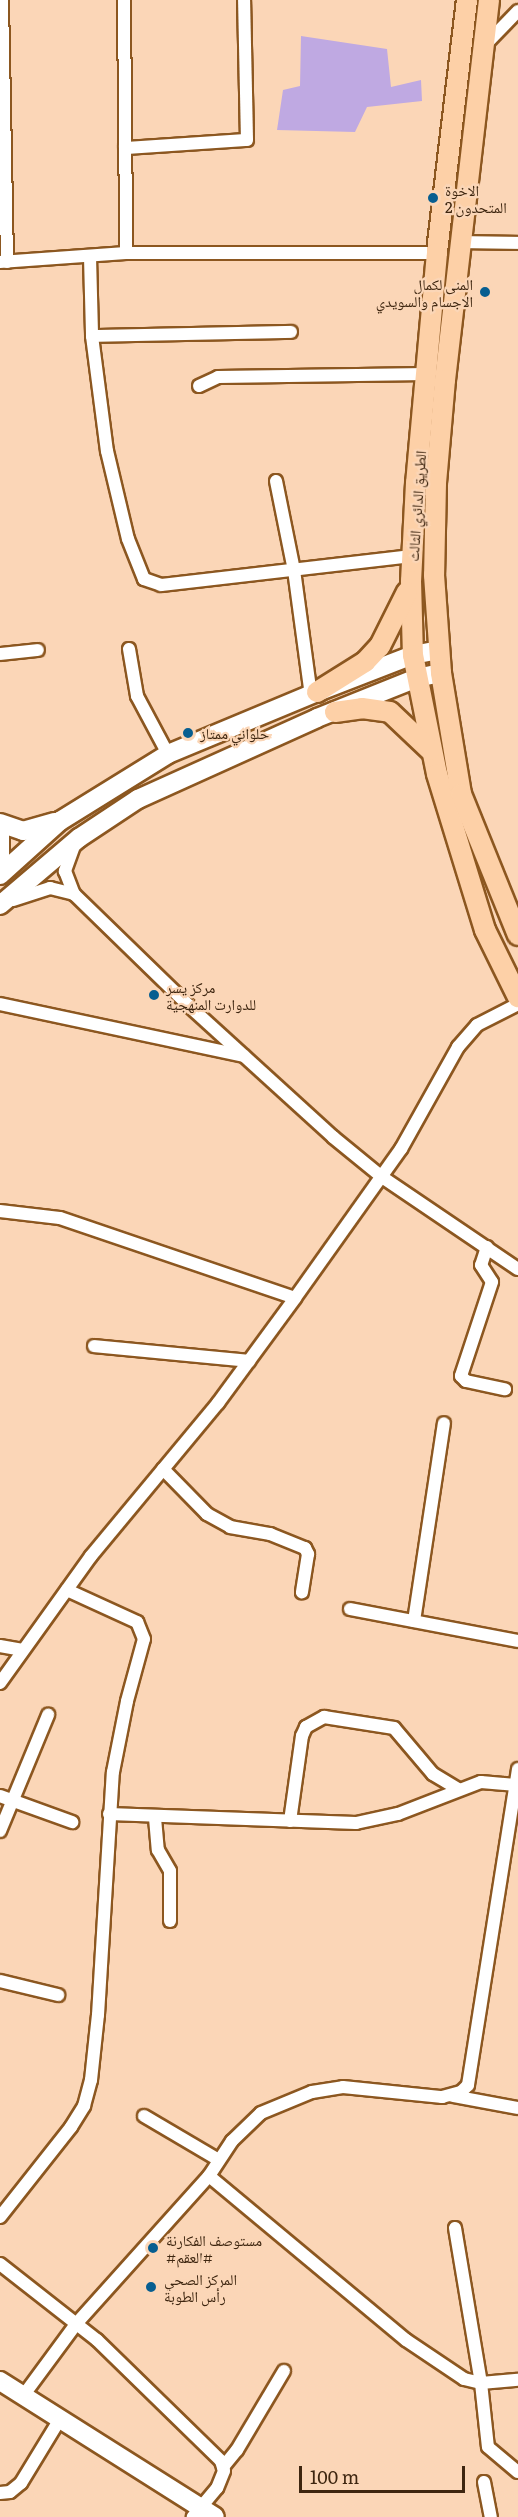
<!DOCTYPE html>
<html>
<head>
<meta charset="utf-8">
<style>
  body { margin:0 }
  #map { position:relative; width:518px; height:2517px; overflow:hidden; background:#fbd6b7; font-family:Literata,"Noto Naskh Arabic",serif }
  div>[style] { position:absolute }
  .green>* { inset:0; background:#bfa9e2 }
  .roads { filter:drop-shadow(2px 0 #8c5720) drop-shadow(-2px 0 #8c5720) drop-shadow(0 2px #8c5720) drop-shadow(0 -2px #8c5720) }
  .street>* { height:12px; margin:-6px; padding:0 6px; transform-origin:6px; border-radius:6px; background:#fff }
  .secondary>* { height:18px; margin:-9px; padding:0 9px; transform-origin:9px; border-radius:9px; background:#fff }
  .primary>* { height:20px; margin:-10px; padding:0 10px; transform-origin:10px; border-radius:10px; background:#fdd0a7 }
  .dots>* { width:16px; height:16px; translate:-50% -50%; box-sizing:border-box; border:3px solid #fbd6b7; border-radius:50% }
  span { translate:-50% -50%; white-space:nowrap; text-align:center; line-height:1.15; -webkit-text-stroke:4.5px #fbd6b7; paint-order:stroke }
  .poi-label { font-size:15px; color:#3e2610 }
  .left { translate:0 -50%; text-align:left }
  .right { translate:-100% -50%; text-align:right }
  .street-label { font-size:15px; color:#3e2610 }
  .scale { position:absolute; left:299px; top:2466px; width:166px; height:27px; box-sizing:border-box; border:3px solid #3e2610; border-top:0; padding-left:8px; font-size:18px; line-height:21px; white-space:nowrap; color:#3e2610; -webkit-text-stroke:4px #fbd6b7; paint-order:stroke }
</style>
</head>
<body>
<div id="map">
  <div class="green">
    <i style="clip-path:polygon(301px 36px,387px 49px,391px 87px,421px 80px,422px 101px,367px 107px,355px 132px,277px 130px,283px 90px,300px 86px)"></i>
  </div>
  <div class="roads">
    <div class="street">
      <i style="left:2px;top:0;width:262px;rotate:88.9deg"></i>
      <i style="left:124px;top:0;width:253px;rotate:89.5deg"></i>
      <i style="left:486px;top:44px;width:46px;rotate:-45.9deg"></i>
      <i style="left:125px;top:148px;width:122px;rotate:-3.8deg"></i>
      <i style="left:247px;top:140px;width:140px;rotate:-91.2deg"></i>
      <i style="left:463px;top:242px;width:55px;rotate:1deg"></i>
      <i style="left:90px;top:257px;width:79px;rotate:88.5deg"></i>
      <i style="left:92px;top:336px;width:116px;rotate:82.6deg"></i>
      <i style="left:107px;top:451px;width:90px;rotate:76.6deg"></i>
      <i style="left:128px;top:539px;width:43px;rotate:68.2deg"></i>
      <i style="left:144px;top:579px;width:18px;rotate:19deg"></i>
      <i style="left:161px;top:585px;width:253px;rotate:-6.6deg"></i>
      <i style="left:0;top:262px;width:126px;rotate:-4.1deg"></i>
      <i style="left:126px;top:253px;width:311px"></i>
      <i style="left:92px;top:336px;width:199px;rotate:-1.2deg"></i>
      <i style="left:199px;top:386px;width:21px;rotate:-25deg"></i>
      <i style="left:218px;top:377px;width:209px;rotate:-0.8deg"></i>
      <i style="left:276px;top:481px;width:91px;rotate:78.6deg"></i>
      <i style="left:294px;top:570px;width:126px;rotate:82.3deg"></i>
      <i style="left:129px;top:649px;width:48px;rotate:80.3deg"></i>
      <i style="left:137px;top:696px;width:66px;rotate:61.9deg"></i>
      <i style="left:0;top:654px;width:38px;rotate:-6deg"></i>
      <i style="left:74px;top:846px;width:27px;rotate:110deg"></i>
      <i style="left:65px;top:871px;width:25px;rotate:69deg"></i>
      <i style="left:74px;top:894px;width:158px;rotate:44.2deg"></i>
      <i style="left:187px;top:1004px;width:197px;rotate:42.3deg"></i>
      <i style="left:333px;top:1137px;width:63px;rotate:39.2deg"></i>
      <i style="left:382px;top:1177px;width:164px;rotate:34.1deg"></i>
      <i style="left:13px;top:900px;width:39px;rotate:-18deg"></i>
      <i style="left:50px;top:888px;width:25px;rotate:14deg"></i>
      <i style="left:0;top:1004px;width:249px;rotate:12deg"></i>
      <i style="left:0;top:1211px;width:60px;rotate:6.7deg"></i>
      <i style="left:60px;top:1218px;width:248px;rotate:18.8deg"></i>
      <i style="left:487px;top:1247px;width:19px;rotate:108deg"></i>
      <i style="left:481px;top:1265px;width:20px;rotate:57deg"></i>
      <i style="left:492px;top:1282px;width:99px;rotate:108.3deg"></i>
      <i style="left:461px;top:1376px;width:7px;rotate:45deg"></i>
      <i style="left:466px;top:1381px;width:40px;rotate:12deg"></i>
      <i style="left:94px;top:1346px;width:156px;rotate:5.5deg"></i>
      <i style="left:163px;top:1469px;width:63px;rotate:45.6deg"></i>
      <i style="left:207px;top:1514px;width:26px;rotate:29deg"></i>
      <i style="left:230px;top:1527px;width:41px;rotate:9.9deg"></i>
      <i style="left:270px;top:1534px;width:38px;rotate:22deg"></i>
      <i style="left:305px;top:1548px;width:7px;rotate:63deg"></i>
      <i style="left:308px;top:1554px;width:39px;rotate:99deg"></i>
      <i style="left:350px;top:1609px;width:171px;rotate:10.8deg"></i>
      <i style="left:414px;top:1621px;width:200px;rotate:-81.4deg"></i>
      <i style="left:0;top:1646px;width:23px;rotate:10deg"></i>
      <i style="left:0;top:1683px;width:156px;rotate:-54.4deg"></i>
      <i style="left:91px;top:1556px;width:199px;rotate:-50.3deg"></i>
      <i style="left:218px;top:1403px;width:130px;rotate:-53.7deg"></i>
      <i style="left:295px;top:1298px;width:183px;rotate:-54.6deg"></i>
      <i style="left:401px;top:1149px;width:117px;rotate:-60.8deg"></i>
      <i style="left:458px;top:1047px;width:29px;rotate:-49deg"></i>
      <i style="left:477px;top:1025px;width:46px;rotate:-27.1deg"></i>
      <i style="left:0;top:1796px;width:77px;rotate:19.9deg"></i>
      <i style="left:109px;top:1814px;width:247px;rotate:2.1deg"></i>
      <i style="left:356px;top:1823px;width:43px;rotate:-12.1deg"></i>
      <i style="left:398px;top:1814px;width:89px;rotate:-21.1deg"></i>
      <i style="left:481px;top:1782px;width:37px;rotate:5deg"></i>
      <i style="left:155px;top:1818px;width:32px;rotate:85deg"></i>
      <i style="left:158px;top:1850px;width:24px;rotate:60deg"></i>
      <i style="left:170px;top:1871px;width:50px;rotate:90deg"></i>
      <i style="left:290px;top:1821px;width:86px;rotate:-82deg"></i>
      <i style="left:302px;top:1736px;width:10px;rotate:-66deg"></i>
      <i style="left:306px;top:1727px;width:21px;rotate:-29deg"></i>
      <i style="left:324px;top:1717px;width:71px;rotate:8.9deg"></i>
      <i style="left:394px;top:1728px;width:60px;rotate:49.7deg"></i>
      <i style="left:433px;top:1774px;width:29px;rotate:31deg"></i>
      <i style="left:0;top:1831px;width:126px;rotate:-67.5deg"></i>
      <i style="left:0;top:1981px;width:60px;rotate:13.6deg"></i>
      <i style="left:453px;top:2096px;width:66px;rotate:10.5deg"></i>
      <i style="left:144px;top:2116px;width:85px;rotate:30.5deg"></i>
      <i style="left:209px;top:2176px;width:256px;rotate:39.8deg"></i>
      <i style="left:406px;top:2340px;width:70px;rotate:33.9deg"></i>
      <i style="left:464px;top:2379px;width:17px;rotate:13deg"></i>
      <i style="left:481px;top:2383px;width:64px;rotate:83.8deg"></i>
      <i style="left:488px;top:2447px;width:39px;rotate:40deg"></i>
      <i style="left:0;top:2217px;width:115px;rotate:-51.7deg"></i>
      <i style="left:71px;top:2127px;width:25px;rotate:-58deg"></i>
      <i style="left:84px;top:2106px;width:27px;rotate:-75deg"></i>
      <i style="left:91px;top:2080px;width:65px;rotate:-83.9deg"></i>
      <i style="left:98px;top:2015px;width:243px;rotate:-86.5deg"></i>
      <i style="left:113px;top:1772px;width:72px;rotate:-78.8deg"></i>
      <i style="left:127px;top:1701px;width:64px;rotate:-74.7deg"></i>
      <i style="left:144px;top:1639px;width:18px;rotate:-112deg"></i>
      <i style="left:137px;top:1622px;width:77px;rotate:-155.4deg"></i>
      <i style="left:455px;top:2228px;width:157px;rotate:80.5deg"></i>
      <i style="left:481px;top:2383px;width:37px;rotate:-5deg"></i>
      <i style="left:0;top:2264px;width:123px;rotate:38.1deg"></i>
      <i style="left:97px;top:2340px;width:173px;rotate:44.3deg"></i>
      <i style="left:221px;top:2461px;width:10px;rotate:73deg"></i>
      <i style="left:224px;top:2471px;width:18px;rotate:112deg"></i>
      <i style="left:217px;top:2488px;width:38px;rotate:130deg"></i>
      <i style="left:23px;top:2396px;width:89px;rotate:-53.6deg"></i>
      <i style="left:76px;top:2324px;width:199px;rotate:-48.1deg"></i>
      <i style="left:209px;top:2176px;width:42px;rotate:-56.7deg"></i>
      <i style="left:232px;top:2141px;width:40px;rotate:-44deg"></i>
      <i style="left:261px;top:2113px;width:55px;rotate:-22.4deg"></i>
      <i style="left:312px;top:2092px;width:31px;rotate:-9deg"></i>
      <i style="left:343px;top:2087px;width:100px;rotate:5.8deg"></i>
      <i style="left:442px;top:2097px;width:20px;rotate:-15deg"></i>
      <i style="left:461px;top:2092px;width:10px;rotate:-45deg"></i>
      <i style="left:468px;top:2085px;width:320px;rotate:-81deg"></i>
      <i style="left:223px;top:2467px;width:22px;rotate:-51deg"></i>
      <i style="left:237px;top:2450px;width:92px;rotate:-59.3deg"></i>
      <i style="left:484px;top:2482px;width:36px;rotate:79deg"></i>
      <i style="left:0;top:2493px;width:10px;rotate:-6deg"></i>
      <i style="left:10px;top:2492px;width:14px;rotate:-39deg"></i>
      <i style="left:21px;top:2483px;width:75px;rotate:-58.6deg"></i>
    </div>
    <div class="secondary">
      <i style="left:0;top:823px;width:24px;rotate:19deg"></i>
      <i style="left:23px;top:831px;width:33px;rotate:-16deg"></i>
      <i style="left:0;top:829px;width:30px;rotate:90deg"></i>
      <i style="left:0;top:875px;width:81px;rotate:-42deg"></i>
      <i style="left:60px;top:821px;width:127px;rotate:-31.8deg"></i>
      <i style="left:168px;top:754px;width:161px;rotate:-22.6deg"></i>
      <i style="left:317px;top:692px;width:103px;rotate:-21.1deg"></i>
      <i style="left:413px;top:655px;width:25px;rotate:-11deg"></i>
      <i style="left:0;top:905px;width:104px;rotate:-40.3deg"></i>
      <i style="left:79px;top:838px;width:71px;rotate:-33.5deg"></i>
      <i style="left:138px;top:799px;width:196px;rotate:-24.3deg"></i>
      <i style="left:317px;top:718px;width:108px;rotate:-21.8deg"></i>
      <i style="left:417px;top:678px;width:25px;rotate:-12deg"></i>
      <i style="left:0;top:2381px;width:254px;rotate:32.3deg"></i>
    </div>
    <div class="primary">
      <i style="left:467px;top:0;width:255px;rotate:96.8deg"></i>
      <i style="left:437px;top:253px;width:231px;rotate:95.2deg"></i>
      <i style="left:416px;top:483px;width:98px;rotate:92.9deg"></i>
      <i style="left:411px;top:581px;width:74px;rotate:88.5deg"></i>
      <i style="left:413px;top:655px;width:121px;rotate:78.6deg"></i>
      <i style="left:437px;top:774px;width:163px;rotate:72.9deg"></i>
      <i style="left:485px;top:930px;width:75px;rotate:63.8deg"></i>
      <i style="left:489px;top:0;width:383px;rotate:96.6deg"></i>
      <i style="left:445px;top:380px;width:103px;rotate:95deg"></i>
      <i style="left:436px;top:483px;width:92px;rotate:91.2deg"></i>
      <i style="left:434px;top:575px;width:98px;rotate:85.9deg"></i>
      <i style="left:441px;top:673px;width:123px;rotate:80.6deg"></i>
      <i style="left:461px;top:794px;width:152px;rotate:68deg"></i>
      <i style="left:317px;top:692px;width:57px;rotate:-32deg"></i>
      <i style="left:365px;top:662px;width:22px;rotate:-47deg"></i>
      <i style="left:380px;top:646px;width:60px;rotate:-63.4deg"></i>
      <i style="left:335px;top:712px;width:27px;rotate:-8deg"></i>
      <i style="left:362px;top:708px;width:28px;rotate:8deg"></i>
      <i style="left:390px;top:712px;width:55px;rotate:43.5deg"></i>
    </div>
  </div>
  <div class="dots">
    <i style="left:433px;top:198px;background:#075e90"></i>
    <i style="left:485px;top:292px;background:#075e90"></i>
    <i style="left:188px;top:733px;background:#075e90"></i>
    <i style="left:154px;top:995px;background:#075e90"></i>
    <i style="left:153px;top:2248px;background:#075e90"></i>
    <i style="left:151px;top:2287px;background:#075e90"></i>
  </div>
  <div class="poi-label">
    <span class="left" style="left:445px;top:198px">الاخوة<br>المتحدون 2</span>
    <span class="right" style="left:473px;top:292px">المنى لكمال<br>الاجسام والسويدي</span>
    <span class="left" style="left:200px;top:733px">حلواني ممتاز</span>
    <span class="left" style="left:166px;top:995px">مركز يسر<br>للدوارت المنهجية</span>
    <span class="left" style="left:166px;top:2248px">مستوصف الفكارنة<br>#العقم#</span>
    <span class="left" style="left:164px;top:2287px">المركز الصحي<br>رأس الطوبة</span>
  </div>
  <div class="street-label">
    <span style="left:416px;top:506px;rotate:-86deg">الطريق الدائري الثالث</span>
  </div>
  <div class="scale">100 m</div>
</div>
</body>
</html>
